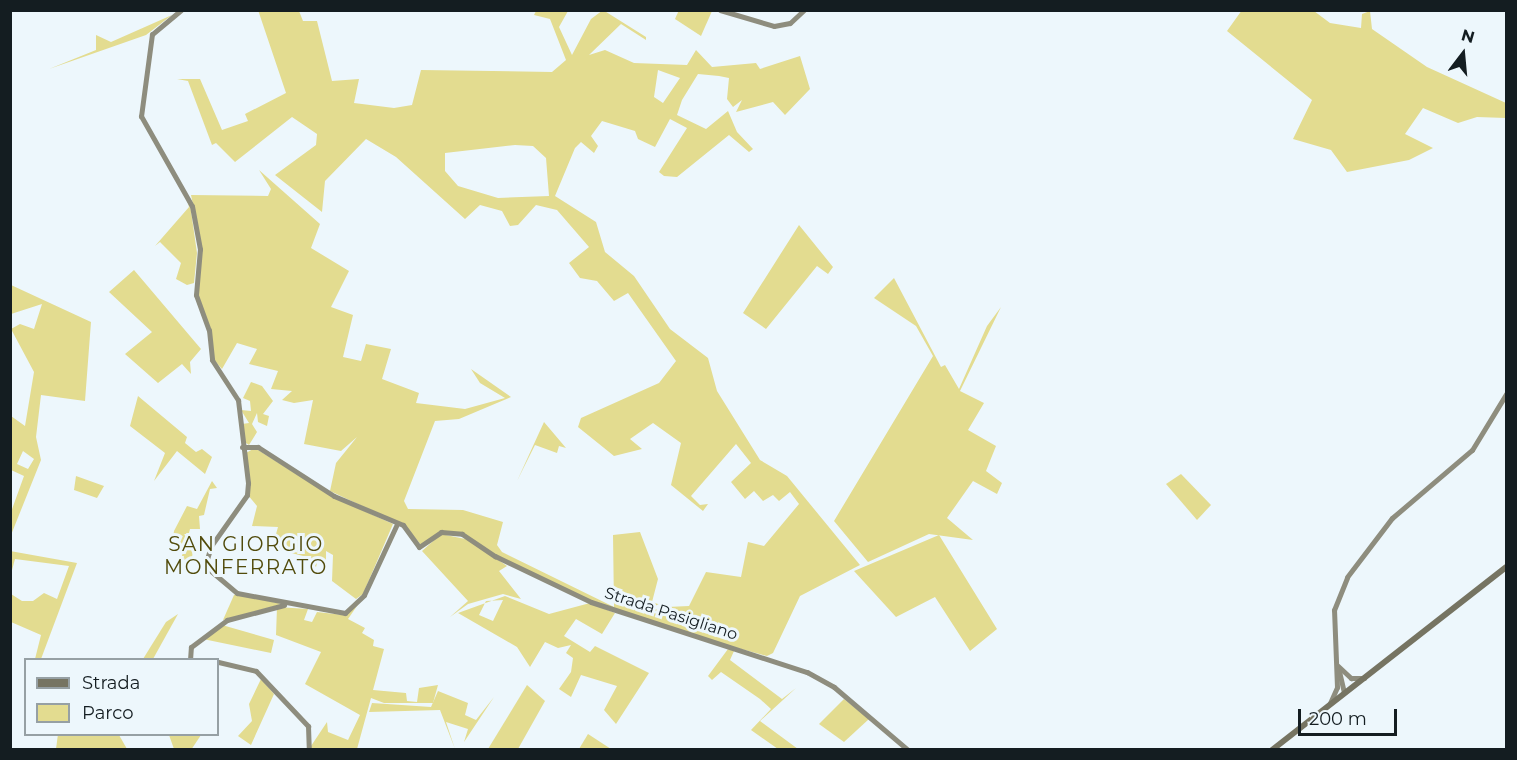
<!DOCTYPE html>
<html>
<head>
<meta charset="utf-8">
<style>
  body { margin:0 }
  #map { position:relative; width:1517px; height:760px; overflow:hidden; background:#edf7fc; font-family:Montserrat,sans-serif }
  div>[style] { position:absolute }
  .green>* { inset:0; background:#e3dc90 }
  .secondary>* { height:5px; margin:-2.5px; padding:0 2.5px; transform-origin:2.5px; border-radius:2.5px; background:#8e8d7e }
  .primary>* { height:6px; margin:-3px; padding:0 3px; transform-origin:3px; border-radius:3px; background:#767462 }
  span { translate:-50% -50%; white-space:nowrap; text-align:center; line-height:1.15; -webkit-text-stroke:6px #edf7fc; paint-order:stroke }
  .street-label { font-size:16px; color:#141d21 }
  .quarter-label { font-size:20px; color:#514b0b; letter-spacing:1.5px }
  .frame { position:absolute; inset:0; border:12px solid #141d21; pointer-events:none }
  .legend { position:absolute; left:24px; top:658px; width:195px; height:78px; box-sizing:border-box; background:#edf7fc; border:2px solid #96a0a4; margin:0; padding:8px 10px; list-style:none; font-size:18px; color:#141d21 }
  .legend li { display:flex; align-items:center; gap:12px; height:30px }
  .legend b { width:30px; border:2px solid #96a0a4 }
  .north { position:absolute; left:1433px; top:24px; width:60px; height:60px; -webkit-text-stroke:4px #edf7fc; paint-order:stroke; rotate:16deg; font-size:16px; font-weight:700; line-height:24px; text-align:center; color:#141d21 }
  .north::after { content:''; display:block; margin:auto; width:21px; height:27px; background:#141d21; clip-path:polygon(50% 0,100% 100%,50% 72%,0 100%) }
  .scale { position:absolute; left:1298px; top:709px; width:99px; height:27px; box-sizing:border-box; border:3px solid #141d21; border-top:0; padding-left:8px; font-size:18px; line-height:21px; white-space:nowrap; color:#141d21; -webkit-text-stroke:4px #edf7fc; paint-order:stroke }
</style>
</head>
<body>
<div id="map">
  <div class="green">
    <i style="clip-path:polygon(evenodd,258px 10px,299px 11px,303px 21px,317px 21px,332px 81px,359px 79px,354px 103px,394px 108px,412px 105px,421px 70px,552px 72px,566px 60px,550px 19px,534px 15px,536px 11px,568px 11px,559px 27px,572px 55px,591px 19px,603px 10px,646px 37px,646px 40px,621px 24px,589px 55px,605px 50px,634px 63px,687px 65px,696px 50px,712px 67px,756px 63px,760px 69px,800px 56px,810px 89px,785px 115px,773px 102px,736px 112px,742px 100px,733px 107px,727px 99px,729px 78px,719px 76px,698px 74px,682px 100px,677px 115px,706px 129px,728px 111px,737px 132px,753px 149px,749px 152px,729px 135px,677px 177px,664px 176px,659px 172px,687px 128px,670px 119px,655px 147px,638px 139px,635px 131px,602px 121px,591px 136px,598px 146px,594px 153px,581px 142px,575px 148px,555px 196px,596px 222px,605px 252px,634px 276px,670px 329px,708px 358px,717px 391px,760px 460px,787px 476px,860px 565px,800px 596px,773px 653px,767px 656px,676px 631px,592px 601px,495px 555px,464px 534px,442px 531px,422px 546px,405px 526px,330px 491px,336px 463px,357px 437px,341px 451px,304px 444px,313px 400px,294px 403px,282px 400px,292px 391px,271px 389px,278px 371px,249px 364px,257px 349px,237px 343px,222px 369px,215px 361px,198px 295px,202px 249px,191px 195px,268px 196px,271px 189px,259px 170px,320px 224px,311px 248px,349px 271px,331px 307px,353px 315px,343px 357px,361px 361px,366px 344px,391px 349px,382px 379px,419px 393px,416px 403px,465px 409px,505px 398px,480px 383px,471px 369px,511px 397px,459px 419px,435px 421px,404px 501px,408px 509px,463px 510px,503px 522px,497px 545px,502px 552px,614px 607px,613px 535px,640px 532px,658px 579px,652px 602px,667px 607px,689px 606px,706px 572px,741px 577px,748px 542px,764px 546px,799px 504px,790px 492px,779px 501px,773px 495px,763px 501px,754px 491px,745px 499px,731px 482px,751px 463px,736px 444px,691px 496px,700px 505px,708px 504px,703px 511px,671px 485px,681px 443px,653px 423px,630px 439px,642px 449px,614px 456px,578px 427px,581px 418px,659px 383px,676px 361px,628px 293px,614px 301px,597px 281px,580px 278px,569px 263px,589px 247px,557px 210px,536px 205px,518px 225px,510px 226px,502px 211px,480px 205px,465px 219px,396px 157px,366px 139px,325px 181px,322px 212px,275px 175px,316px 145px,317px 134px,292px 117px,235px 162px,216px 143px,212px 145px,188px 81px,177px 79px,200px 79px,222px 130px,248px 121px,245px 114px,286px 93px,258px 10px,658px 70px,680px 78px,663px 103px,654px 97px,658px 70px,258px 10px,515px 145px,533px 146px,546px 158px,549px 196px,498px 198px,458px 186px,445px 171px,445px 153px,515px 145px)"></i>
    <i style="clip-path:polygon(679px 10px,712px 11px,701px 36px,675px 19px)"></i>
    <i style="clip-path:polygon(1242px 10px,1314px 11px,1330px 23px,1361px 28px,1362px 14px,1370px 11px,1372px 29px,1427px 67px,1506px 103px,1506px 118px,1477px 117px,1458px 123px,1423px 108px,1405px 134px,1433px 148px,1409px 160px,1347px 172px,1331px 150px,1293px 139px,1312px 100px,1227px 31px)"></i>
    <i style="clip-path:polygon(172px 15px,146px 35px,49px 69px,96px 50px,96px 35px,111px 42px)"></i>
    <i style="clip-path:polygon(186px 197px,190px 204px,197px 253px,194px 283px,187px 285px,176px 279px,181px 263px,160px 242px,155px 246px,189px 207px)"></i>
    <i style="clip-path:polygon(799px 225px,833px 267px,828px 274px,817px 266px,766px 329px,743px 313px)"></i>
    <i style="clip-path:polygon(134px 270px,201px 349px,190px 362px,191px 374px,182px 364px,158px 383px,125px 354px,152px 332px,109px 292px)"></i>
    <i style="clip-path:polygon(894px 278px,941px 367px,945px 365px,959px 389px,987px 326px,1001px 307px,960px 391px,984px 403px,968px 430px,996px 446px,986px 471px,1002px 483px,997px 494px,973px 481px,947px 518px,973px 540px,929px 534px,868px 562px,834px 521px,933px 356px,916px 326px,874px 298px)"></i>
    <i style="clip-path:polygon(evenodd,11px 285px,91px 322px,85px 401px,41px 395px,36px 437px,41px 460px,11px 535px,11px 512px,24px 476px,11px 470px,11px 416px,25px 426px,34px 372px,11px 329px,20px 324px,34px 329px,42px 304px,11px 314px,11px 285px,23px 451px,34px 459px,28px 469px,17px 464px,23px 451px)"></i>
    <i style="clip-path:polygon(251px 382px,262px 386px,273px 401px,263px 414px,269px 416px,267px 426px,258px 422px,257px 413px,252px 424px,257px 432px,249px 445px,243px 441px,242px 424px,249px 423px,241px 410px,251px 411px,250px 401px,243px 398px)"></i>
    <i style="clip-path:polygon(138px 396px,187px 437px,185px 443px,196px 452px,202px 449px,212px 457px,205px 474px,177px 451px,154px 481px,165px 453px,130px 426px)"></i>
    <i style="clip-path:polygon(544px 422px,566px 448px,559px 446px,557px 453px,535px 445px,517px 481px)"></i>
    <i style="clip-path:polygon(255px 448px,331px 496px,393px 524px,363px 594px,356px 599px,332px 581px,333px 555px,326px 551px,326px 562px,318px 560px,316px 567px,307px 557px,272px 548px,278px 527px,252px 526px,257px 506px,247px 494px,244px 454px)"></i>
    <i style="clip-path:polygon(1181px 474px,1211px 505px,1197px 520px,1166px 484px)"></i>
    <i style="clip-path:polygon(76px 476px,104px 486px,97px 498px,74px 490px)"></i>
    <i style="clip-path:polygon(212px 481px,217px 488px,210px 489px,204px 515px,199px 516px,200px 529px,190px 529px,188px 537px,194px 540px,192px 558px,180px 561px,184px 550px,172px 545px,174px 531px,187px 506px,197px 509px)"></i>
    <i style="clip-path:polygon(441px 534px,470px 540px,507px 566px,499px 571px,521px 599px,503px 594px,468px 604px,450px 617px,468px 601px,422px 551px)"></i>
    <i style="clip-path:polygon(939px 535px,997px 629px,970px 651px,935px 597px,896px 617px,854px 571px)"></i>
    <i style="clip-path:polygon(10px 551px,77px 563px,41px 659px,35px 659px,41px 635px,11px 622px,11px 594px,22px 601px,33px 601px,44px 593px,57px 599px,69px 566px,15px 559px,11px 574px)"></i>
    <i style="clip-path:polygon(234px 595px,236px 594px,282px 604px,223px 620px)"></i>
    <i style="clip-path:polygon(evenodd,505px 596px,549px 614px,590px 603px,615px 613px,602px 634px,576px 619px,564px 636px,590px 652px,595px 646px,649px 673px,616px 724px,604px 710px,617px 686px,581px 675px,571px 697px,559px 689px,571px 672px,573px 658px,566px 653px,571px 645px,558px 648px,545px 642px,530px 667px,517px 647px,458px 613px,505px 596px,503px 600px,493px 621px,479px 615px,486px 601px,503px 600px)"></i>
    <i style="clip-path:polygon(359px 603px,348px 619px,365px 628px,362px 633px,374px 640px,373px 646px,384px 649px,373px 690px,406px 693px,407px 701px,417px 702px,419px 688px,438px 685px,433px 703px,384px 703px,371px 698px,357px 749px,309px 749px,327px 722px,328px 732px,348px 740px,360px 715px,305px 684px,321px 652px,276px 635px,277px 607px,308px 609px,304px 620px,312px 622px,317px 612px,344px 615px)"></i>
    <i style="clip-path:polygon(178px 614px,153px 659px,143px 659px,166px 622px)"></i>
    <i style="clip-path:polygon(222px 625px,274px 640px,271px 653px,203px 639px)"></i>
    <i style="clip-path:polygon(728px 649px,734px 651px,730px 660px,782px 699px,796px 688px,760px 721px,798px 749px,778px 749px,751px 730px,771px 709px,760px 699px,721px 672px,712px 680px,708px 676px)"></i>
    <i style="clip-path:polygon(261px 679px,274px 694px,251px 745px,238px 736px,252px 721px,249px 704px)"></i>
    <i style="clip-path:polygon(527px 685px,545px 701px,518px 749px,488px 749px)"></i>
    <i style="clip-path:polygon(438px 691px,468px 703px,465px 715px,476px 720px,494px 697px,464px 742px,468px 729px,446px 722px,455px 749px,440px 710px,369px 712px,372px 703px,431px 707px)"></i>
    <i style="clip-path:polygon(844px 699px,869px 719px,844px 742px,819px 724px)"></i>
    <i style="clip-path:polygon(58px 734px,119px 735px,127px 749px,56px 749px)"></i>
    <i style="clip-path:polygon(588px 734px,611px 749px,579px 749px)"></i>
    <i style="clip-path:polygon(169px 735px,201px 735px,191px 750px,174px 749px)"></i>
  </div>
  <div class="secondary">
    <i style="left:181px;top:10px;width:38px;rotate:140deg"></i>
    <i style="left:152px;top:34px;width:83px;rotate:97.6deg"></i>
    <i style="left:141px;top:116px;width:103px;rotate:60.5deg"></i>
    <i style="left:192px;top:206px;width:44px;rotate:79.5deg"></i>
    <i style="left:200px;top:249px;width:46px;rotate:95deg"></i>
    <i style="left:196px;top:295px;width:37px;rotate:70deg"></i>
    <i style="left:209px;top:330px;width:30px;rotate:84deg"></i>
    <i style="left:212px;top:360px;width:48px;rotate:57deg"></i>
    <i style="left:238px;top:400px;width:84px;rotate:83.1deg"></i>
    <i style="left:248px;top:483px;width:12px;rotate:95deg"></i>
    <i style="left:247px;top:495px;width:62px;rotate:125.2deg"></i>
    <i style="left:211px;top:546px;width:21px;rotate:107deg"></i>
    <i style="left:205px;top:566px;width:42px;rotate:40.2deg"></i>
    <i style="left:237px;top:593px;width:110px;rotate:10.5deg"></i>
    <i style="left:345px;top:613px;width:26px;rotate:-43deg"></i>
    <i style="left:364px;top:595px;width:78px;rotate:-65.1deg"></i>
    <i style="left:720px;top:10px;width:56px;rotate:16.5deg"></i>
    <i style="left:774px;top:26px;width:16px;rotate:-11deg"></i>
    <i style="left:790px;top:23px;width:19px;rotate:-43deg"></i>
    <i style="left:242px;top:447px;width:16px"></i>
    <i style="left:258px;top:447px;width:90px;rotate:32.8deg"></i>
    <i style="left:334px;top:496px;width:75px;rotate:22.8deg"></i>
    <i style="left:403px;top:525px;width:27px;rotate:54deg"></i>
    <i style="left:419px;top:547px;width:27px;rotate:-34deg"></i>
    <i style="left:441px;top:532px;width:21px;rotate:5deg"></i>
    <i style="left:462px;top:534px;width:40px;rotate:34deg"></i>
    <i style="left:495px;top:556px;width:106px;rotate:25.6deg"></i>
    <i style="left:591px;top:602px;width:227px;rotate:18deg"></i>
    <i style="left:807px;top:672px;width:31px;rotate:29deg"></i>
    <i style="left:834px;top:687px;width:97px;rotate:40.4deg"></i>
    <i style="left:190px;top:660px;width:13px;rotate:-86deg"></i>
    <i style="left:191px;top:647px;width:45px;rotate:-36.9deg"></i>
    <i style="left:227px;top:620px;width:59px;rotate:-14.7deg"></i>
    <i style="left:210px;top:660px;width:47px;rotate:13.4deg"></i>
    <i style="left:256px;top:671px;width:76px;rotate:46.6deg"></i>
    <i style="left:308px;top:726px;width:24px;rotate:88deg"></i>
    <i style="left:1338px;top:666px;width:18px;rotate:43deg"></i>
    <i style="left:1351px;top:678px;width:13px"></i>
    <i style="left:1339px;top:671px;width:22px;rotate:77deg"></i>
    <i style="left:1330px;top:703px;width:17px;rotate:-66deg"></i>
    <i style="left:1337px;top:687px;width:77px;rotate:-92.2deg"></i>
    <i style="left:1334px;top:610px;width:35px;rotate:-68deg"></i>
    <i style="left:1347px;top:577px;width:74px;rotate:-52.7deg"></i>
    <i style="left:1392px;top:518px;width:105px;rotate:-40.4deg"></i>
    <i style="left:1472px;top:450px;width:66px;rotate:-58.7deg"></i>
  </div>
  <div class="primary">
    <i style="left:1272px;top:750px;width:297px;rotate:-38deg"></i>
  </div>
  <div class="street-label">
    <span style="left:671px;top:614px;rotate:18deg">Strada Pasigliano</span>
  </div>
  <div class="quarter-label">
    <span style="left:246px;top:556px">SAN GIORGIO<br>MONFERRATO</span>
  </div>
  <div class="frame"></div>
  <ul class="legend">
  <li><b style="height:8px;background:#767462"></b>Strada</li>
  <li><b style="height:16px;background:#e3dc90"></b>Parco</li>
  </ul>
  <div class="north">N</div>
  <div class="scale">200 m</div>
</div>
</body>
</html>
